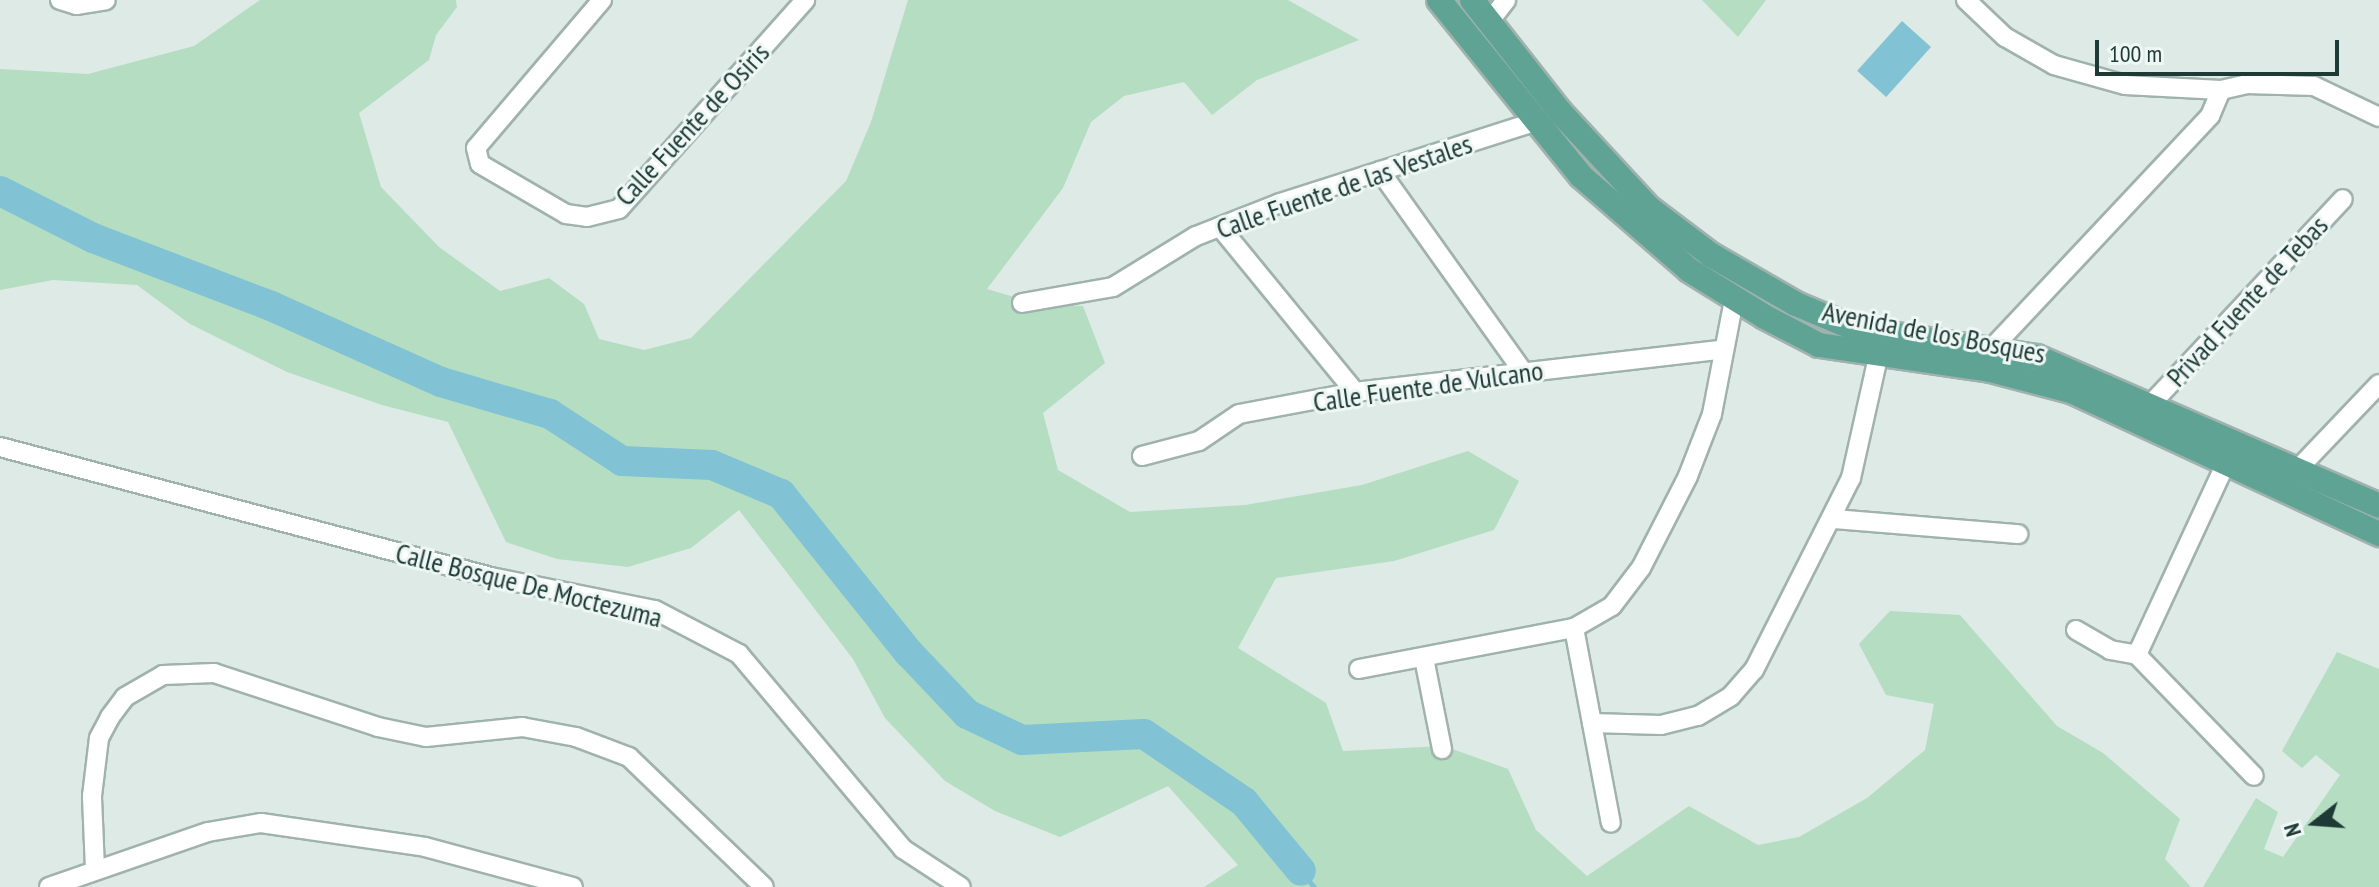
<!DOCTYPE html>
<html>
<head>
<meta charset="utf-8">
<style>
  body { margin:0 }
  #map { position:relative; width:2379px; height:887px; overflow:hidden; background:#ddeae5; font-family:"PT Sans Narrow",sans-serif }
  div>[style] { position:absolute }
  .green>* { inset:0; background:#b4ddc2 }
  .water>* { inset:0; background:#81c2d4; transform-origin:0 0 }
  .stream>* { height:5px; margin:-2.5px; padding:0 2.5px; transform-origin:2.5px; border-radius:2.5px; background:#81c2d4 }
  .river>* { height:30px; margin:-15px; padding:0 15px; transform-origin:15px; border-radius:15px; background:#81c2d4 }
  .roads { filter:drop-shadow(2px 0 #a0b2ad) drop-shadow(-2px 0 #a0b2ad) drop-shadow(0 2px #a0b2ad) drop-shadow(0 -2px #a0b2ad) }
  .minor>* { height:18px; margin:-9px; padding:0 9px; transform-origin:9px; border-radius:9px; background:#fff }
  .major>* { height:24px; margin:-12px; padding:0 12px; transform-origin:12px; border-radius:12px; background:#5fa395 }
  span { translate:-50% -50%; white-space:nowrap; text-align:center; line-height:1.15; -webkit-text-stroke:6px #eef7f3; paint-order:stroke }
  .street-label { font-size:28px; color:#1e3a35 }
  .north { position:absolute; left:2275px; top:783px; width:80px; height:80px; -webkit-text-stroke:6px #eef7f3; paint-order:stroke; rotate:253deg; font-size:22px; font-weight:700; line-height:32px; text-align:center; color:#1e3a35 }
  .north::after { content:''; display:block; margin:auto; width:28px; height:36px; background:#1e3a35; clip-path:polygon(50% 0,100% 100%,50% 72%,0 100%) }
  .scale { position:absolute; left:2095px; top:40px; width:244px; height:36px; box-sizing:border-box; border:4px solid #1e3a35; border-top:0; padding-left:10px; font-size:24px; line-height:28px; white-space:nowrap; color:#1e3a35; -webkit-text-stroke:6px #eef7f3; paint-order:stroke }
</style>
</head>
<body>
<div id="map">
  <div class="green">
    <i style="clip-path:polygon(260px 0,456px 0,457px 7px,436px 35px,429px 60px,359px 113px,381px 187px,439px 247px,500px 291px,549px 278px,584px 304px,599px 339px,644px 350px,691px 338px,846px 181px,871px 122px,908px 0,1288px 0,1359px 40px,1257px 80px,1212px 115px,1184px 82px,1124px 96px,1091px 122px,1063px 188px,987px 289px,1034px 303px,1083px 306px,1105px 363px,1043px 413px,1058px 470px,1130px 512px,1245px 505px,1362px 485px,1468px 451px,1519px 481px,1494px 530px,1394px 561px,1276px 578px,1238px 648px,1326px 703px,1343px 751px,1444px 746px,1508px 769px,1536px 830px,1587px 876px,1689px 806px,1758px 845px,1799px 837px,1867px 798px,1925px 750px,1934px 704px,1886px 695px,1859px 644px,1890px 611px,1960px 615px,2057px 726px,2103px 753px,2180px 819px,2165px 859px,2191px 887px,1204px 887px,1238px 865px,1168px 786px,1060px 837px,995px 811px,945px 781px,885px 718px,853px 659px,739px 510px,691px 548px,628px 567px,557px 559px,506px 542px,448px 422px,382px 405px,287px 372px,190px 324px,137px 285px,53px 280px,0 290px,0 69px,88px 74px,194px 46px)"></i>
    <i style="clip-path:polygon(1702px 0,1766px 0,1738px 37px)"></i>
    <i style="clip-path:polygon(2337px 652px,2379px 669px,2379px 887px,2203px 887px,2256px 798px,2278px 812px,2264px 849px,2283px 857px,2340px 775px,2316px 755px,2302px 768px,2282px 751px)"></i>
  </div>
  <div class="water">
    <i style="left:1902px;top:21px;width:39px;height:67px;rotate:42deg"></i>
  </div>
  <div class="stream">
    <i style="left:1301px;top:871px;width:21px;rotate:51deg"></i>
  </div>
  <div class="river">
    <i style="left:0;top:191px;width:104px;rotate:26.8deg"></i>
    <i style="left:93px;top:238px;width:191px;rotate:20.9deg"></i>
    <i style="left:271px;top:306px;width:186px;rotate:24.1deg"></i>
    <i style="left:441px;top:382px;width:114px;rotate:16.4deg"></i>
    <i style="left:550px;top:414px;width:86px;rotate:33.1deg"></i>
    <i style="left:622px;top:461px;width:90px;rotate:2.5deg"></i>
    <i style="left:712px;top:465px;width:75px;rotate:22.8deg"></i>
    <i style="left:781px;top:494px;width:204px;rotate:51.2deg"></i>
    <i style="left:909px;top:653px;width:84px;rotate:46.4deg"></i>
    <i style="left:967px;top:714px;width:61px;rotate:25.3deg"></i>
    <i style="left:1022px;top:740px;width:122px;rotate:-2.8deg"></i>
    <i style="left:1144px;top:734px;width:121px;rotate:34.2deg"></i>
    <i style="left:1244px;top:802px;width:89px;rotate:50.4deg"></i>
  </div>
  <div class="roads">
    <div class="minor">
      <i style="left:60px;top:0;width:17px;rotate:17deg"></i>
      <i style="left:76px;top:5px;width:30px;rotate:-9deg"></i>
      <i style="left:602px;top:0;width:194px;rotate:130.4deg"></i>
      <i style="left:476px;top:148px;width:16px;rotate:76deg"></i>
      <i style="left:480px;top:164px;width:99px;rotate:30.2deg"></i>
      <i style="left:566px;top:214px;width:21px;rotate:8deg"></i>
      <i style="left:587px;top:217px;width:33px;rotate:-14deg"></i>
      <i style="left:619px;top:209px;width:280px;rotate:-48.3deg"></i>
      <i style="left:1966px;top:0;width:54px;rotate:43.5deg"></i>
      <i style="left:2005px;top:37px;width:56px;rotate:29.7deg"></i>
      <i style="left:2054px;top:65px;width:74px;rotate:15.7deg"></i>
      <i style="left:2125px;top:85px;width:96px;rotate:3deg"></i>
      <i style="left:2221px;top:90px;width:26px;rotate:-13deg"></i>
      <i style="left:2246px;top:84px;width:68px;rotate:1.7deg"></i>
      <i style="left:2314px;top:86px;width:72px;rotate:25.5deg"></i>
      <i style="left:1489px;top:22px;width:28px;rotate:-52deg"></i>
      <i style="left:1380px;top:171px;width:248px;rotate:54.5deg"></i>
      <i style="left:1220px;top:227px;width:213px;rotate:50.7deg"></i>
      <i style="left:1022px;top:303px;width:92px;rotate:-10deg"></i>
      <i style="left:1113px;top:287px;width:97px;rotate:-31.6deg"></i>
      <i style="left:1196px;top:236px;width:90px;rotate:-21.4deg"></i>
      <i style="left:1280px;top:203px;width:267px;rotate:-17.7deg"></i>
      <i style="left:1992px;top:359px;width:13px;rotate:-81deg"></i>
      <i style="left:1994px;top:346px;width:316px;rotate:-46.8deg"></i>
      <i style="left:2210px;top:116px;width:28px;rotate:-67deg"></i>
      <i style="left:2152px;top:403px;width:279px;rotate:-46.9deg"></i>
      <i style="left:0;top:447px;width:508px;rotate:14.83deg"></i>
      <i style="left:491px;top:577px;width:167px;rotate:11.4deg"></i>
      <i style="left:655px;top:610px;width:95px;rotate:27.6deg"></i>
      <i style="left:739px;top:654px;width:255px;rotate:49.9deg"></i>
      <i style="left:903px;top:849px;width:69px;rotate:33.2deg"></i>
      <i style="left:1142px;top:456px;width:59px;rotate:-14.7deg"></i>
      <i style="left:1199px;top:441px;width:48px;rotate:-34deg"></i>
      <i style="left:1239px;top:414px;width:118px;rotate:-10.7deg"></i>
      <i style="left:1355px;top:392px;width:371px;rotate:-6.6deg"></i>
      <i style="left:2226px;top:463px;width:212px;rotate:114.9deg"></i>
      <i style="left:2137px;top:655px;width:168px;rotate:46deg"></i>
      <i style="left:2299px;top:468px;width:116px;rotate:-46.4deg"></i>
      <i style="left:1834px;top:519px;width:185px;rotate:4.7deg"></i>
      <i style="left:1574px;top:628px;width:198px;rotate:79.3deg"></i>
      <i style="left:2076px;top:630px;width:39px;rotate:30deg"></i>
      <i style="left:2110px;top:650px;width:27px;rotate:10deg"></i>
      <i style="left:1424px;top:658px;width:93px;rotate:78.8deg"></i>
      <i style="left:1359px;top:669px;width:219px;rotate:-10.8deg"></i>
      <i style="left:1574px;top:628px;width:44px;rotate:-30.1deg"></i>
      <i style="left:1612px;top:606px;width:48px;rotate:-52.7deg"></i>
      <i style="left:1641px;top:568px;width:103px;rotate:-62.9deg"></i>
      <i style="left:1688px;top:476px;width:66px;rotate:-68.8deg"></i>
      <i style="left:1712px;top:414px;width:116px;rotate:-79.1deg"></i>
      <i style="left:1592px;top:723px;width:69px;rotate:1.7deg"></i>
      <i style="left:1661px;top:725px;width:38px;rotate:-14deg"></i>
      <i style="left:1698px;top:716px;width:39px;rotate:-31deg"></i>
      <i style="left:1731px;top:696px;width:35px;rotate:-49deg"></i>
      <i style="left:1754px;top:670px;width:215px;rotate:-63.2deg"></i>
      <i style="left:1851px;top:478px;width:124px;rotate:-77.4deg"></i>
      <i style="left:95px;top:869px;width:73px;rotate:-92.4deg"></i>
      <i style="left:92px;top:796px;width:58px;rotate:-83.1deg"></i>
      <i style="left:99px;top:738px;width:24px;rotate:-62deg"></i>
      <i style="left:110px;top:717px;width:25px;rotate:-53deg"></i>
      <i style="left:125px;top:697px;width:44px;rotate:-30.1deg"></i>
      <i style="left:163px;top:675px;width:51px;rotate:-2.2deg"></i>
      <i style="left:214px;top:673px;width:173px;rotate:18.2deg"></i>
      <i style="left:378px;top:727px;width:49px;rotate:11.8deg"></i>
      <i style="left:426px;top:737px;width:97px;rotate:-5.9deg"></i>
      <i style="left:522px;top:727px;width:55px;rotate:10.5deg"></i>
      <i style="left:576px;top:737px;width:57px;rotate:20.7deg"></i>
      <i style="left:629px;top:757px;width:187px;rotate:43.9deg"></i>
      <i style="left:49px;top:887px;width:168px;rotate:-19.1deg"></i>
      <i style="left:208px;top:832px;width:54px;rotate:-9.6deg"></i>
      <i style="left:261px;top:823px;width:166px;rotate:8.3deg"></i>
      <i style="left:425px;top:847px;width:153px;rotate:15.1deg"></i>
    </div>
    <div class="major">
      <i style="left:1439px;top:0;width:226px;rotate:51.1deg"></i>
      <i style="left:1581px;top:176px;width:143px;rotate:41deg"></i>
      <i style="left:1689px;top:270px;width:89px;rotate:31.7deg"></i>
      <i style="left:1765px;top:317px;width:61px;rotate:27.4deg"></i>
      <i style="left:1819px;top:345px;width:173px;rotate:8.3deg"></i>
      <i style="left:1990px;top:370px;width:84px;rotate:14.5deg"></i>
      <i style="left:2071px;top:391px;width:340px;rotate:24.9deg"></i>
      <i style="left:1472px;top:0;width:142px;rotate:51.8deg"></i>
      <i style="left:1560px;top:112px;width:131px;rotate:47.2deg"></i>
      <i style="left:1649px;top:208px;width:78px;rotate:37.2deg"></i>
      <i style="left:1711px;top:255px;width:98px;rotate:30deg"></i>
      <i style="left:1796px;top:304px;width:62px;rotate:22.8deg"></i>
      <i style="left:1853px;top:328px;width:186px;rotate:9deg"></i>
      <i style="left:2037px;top:357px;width:373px;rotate:23.5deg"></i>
    </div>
  </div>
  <div class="street-label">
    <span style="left:692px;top:124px;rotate:-47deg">Calle Fuente de Osiris</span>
    <span style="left:1344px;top:186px;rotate:-19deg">Calle Fuente de las Vestales</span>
    <span style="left:2247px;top:301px;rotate:-47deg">Privad Fuente de Tebas</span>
    <span style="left:1934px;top:332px;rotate:11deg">Avenida de los Bosques</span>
    <span style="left:1428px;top:386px;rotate:-8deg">Calle Fuente de Vulcano</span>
    <span style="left:529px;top:585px;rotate:14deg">Calle Bosque De Moctezuma</span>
  </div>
  <div class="north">N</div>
  <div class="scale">100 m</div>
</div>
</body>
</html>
